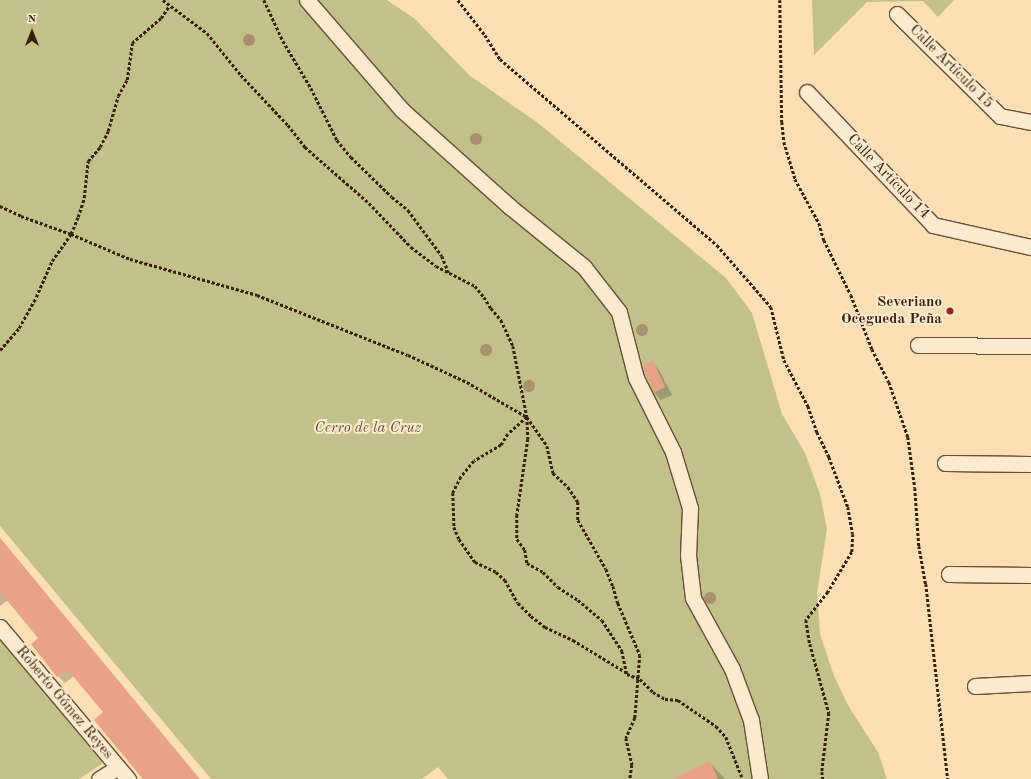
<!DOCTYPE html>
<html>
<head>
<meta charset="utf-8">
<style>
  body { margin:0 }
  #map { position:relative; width:1031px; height:779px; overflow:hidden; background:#fddfb5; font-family:"Old Standard TT",serif }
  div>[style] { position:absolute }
  .green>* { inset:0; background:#c3c18b }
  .shadow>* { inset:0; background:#0003 }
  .building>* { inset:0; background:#e9a288; transform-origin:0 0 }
  .path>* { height:2.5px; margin-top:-1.25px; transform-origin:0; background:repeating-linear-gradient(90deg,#382108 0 3px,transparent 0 5px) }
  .roads { filter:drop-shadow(1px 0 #695033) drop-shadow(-1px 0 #695033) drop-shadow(0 1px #695033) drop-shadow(0 -1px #695033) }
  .street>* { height:15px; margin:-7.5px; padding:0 7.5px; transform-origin:7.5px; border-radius:7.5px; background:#feeacf }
  .trees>* { width:12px; height:12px; margin:-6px; border-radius:50%; background:#a8916b }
  .dots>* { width:11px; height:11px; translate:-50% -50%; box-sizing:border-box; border:2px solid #feeacf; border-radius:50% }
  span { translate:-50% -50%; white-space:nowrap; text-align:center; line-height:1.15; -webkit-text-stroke:4px #feeacf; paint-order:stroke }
  .street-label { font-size:15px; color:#382108 }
  .poi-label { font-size:15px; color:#382108; font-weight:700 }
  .right { translate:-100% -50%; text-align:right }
  .park-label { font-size:15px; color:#62512f; font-style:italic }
  .north { position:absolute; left:12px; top:12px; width:40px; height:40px; -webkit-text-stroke:3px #feeacf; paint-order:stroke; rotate:0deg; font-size:11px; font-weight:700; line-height:16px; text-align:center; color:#382108 }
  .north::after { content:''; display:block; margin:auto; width:14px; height:18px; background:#382108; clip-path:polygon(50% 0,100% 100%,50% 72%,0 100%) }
</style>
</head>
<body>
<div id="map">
  <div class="green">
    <i style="clip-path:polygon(0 0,387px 0,415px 19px,469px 75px,538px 123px,726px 278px,752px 313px,782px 414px,805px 453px,820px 494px,827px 529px,817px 593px,820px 634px,834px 676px,849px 707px,878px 752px,887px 779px,448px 779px,438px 767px,422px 779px,211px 779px,0 526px)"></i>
    <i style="clip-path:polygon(812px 0,954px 0,938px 17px,923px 1px,867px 2px,814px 55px)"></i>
    <i style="clip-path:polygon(0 640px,103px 763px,79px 779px,0 779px)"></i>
  </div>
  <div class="shadow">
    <i style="clip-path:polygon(652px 362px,659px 370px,672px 395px,661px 400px,654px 392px)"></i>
    <i style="clip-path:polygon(0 538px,200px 779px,143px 779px,95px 720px,105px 712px,74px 676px,65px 683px,58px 676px,40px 638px,8px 600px,0 606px)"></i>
    <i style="clip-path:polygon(710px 763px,725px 779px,675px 779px)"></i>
  </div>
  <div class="building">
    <i style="left:653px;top:361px;width:29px;height:12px;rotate:65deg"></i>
    <i style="clip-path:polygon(0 538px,142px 710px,199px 779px,143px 779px,94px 720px,103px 712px,67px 669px,57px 677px,31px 644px,38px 638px,0 592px)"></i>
    <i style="clip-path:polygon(710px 761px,718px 779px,673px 779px)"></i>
  </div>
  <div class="path">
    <i style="left:163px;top:0;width:55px;rotate:36.9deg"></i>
    <i style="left:207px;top:33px;width:54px;rotate:51deg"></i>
    <i style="left:241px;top:75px;width:69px;rotate:46.8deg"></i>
    <i style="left:288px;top:125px;width:28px;rotate:52deg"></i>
    <i style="left:305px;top:147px;width:85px;rotate:41.2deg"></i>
    <i style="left:369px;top:203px;width:61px;rotate:46.3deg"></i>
    <i style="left:411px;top:247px;width:31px;rotate:37deg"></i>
    <i style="left:436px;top:266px;width:44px;rotate:27.1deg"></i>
    <i style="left:475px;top:286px;width:14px;rotate:51deg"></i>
    <i style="left:484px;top:297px;width:13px;rotate:58deg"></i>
    <i style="left:491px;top:308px;width:16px;rotate:50deg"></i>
    <i style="left:501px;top:320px;width:29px;rotate:65deg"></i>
    <i style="left:513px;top:346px;width:72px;rotate:78.8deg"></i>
    <i style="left:527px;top:417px;width:22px;rotate:87deg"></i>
    <i style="left:528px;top:439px;width:77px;rotate:98.2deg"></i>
    <i style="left:517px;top:515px;width:24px;rotate:90deg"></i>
    <i style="left:517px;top:539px;width:14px;rotate:54deg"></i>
    <i style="left:525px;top:550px;width:13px;rotate:81deg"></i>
    <i style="left:527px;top:563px;width:18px;rotate:29deg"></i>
    <i style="left:543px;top:572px;width:21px;rotate:45deg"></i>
    <i style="left:558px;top:587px;width:24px;rotate:33deg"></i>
    <i style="left:578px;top:600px;width:31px;rotate:40deg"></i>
    <i style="left:602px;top:620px;width:37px;rotate:57deg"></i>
    <i style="left:622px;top:651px;width:24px;rotate:78deg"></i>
    <i style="left:627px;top:674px;width:14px;rotate:21deg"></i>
    <i style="left:640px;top:679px;width:18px;rotate:45deg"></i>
    <i style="left:653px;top:692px;width:14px;rotate:30deg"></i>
    <i style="left:665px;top:699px;width:13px;rotate:4deg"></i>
    <i style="left:678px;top:700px;width:46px;rotate:34.4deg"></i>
    <i style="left:716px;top:726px;width:15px;rotate:48deg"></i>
    <i style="left:726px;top:737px;width:43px;rotate:68.2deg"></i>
    <i style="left:264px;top:0;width:45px;rotate:65.1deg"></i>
    <i style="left:283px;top:41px;width:55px;rotate:59.2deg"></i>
    <i style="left:311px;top:88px;width:58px;rotate:63.4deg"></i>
    <i style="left:337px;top:140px;width:22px;rotate:51deg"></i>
    <i style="left:351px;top:157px;width:57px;rotate:44.3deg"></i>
    <i style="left:392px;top:197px;width:21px;rotate:39deg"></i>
    <i style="left:408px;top:210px;width:57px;rotate:53.5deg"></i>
    <i style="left:442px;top:256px;width:18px;rotate:68deg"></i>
    <i style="left:458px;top:0;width:44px;rotate:52.4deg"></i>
    <i style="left:485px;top:35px;width:28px;rotate:58deg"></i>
    <i style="left:500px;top:59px;width:286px;rotate:40.6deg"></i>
    <i style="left:717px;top:245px;width:82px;rotate:48.9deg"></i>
    <i style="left:771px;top:307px;width:55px;rotate:76.2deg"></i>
    <i style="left:784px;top:360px;width:52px;rotate:62.4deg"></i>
    <i style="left:808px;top:406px;width:28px;rotate:71deg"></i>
    <i style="left:817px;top:432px;width:28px;rotate:64deg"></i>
    <i style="left:829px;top:457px;width:53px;rotate:69.2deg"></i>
    <i style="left:848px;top:507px;width:27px;rotate:80deg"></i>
    <i style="left:853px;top:534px;width:18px;rotate:93deg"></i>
    <i style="left:852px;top:552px;width:47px;rotate:121deg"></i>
    <i style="left:828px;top:592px;width:36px;rotate:128deg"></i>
    <i style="left:806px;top:620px;width:24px;rotate:81deg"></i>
    <i style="left:810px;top:644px;width:72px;rotate:74.6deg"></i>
    <i style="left:829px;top:713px;width:59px;rotate:96.8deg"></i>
    <i style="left:822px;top:772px;width:7px;rotate:82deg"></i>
    <i style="left:780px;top:0;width:122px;rotate:89.1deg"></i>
    <i style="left:782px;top:122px;width:20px;rotate:84deg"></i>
    <i style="left:784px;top:142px;width:39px;rotate:73deg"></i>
    <i style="left:795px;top:179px;width:50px;rotate:61.4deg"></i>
    <i style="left:819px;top:223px;width:18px;rotate:74deg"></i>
    <i style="left:824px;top:240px;width:61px;rotate:63.9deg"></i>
    <i style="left:851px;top:295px;width:58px;rotate:68.7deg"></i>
    <i style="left:872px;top:349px;width:37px;rotate:63deg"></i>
    <i style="left:889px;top:382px;width:58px;rotate:70.9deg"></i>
    <i style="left:908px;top:437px;width:51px;rotate:82.2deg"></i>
    <i style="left:915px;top:488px;width:58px;rotate:86.1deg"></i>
    <i style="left:919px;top:546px;width:39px;rotate:80deg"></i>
    <i style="left:926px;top:584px;width:196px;rotate:83.6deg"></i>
    <i style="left:0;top:206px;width:23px;rotate:25deg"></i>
    <i style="left:21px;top:216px;width:53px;rotate:19.8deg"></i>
    <i style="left:71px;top:234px;width:64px;rotate:23deg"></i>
    <i style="left:130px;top:259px;width:132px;rotate:15.8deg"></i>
    <i style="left:257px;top:295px;width:162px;rotate:21.7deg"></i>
    <i style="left:408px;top:355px;width:65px;rotate:24.6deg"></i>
    <i style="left:467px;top:382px;width:69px;rotate:30.3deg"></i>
    <i style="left:527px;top:417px;width:35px;rotate:55deg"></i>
    <i style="left:547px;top:446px;width:28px;rotate:77deg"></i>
    <i style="left:553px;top:473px;width:21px;rotate:43deg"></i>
    <i style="left:568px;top:487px;width:18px;rotate:56deg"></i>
    <i style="left:578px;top:502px;width:18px;rotate:90deg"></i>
    <i style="left:578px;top:520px;width:56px;rotate:60.3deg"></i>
    <i style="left:606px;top:569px;width:18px;rotate:68deg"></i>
    <i style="left:613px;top:586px;width:18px;rotate:74deg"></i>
    <i style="left:618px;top:603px;width:56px;rotate:67.1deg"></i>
    <i style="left:640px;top:655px;width:63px;rotate:94.5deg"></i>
    <i style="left:635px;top:718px;width:22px;rotate:114deg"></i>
    <i style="left:626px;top:738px;width:28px;rotate:77deg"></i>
    <i style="left:632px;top:765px;width:14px;rotate:98deg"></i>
    <i style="left:0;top:350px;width:29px;rotate:-49deg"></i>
    <i style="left:19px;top:328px;width:35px;rotate:-61deg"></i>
    <i style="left:36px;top:297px;width:39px;rotate:-66deg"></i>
    <i style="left:52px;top:261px;width:33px;rotate:-55deg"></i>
    <i style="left:71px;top:234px;width:18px;rotate:-68deg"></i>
    <i style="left:78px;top:217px;width:20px;rotate:-72deg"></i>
    <i style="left:84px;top:198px;width:37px;rotate:-84deg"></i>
    <i style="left:88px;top:161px;width:18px;rotate:-49deg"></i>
    <i style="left:100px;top:147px;width:18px;rotate:-63deg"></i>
    <i style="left:108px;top:131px;width:36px;rotate:-74deg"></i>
    <i style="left:118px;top:96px;width:18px;rotate:-61deg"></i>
    <i style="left:127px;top:80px;width:37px;rotate:-82deg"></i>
    <i style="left:132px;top:43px;width:38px;rotate:-41deg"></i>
    <i style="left:161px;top:18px;width:14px;rotate:-56deg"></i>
    <i style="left:527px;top:417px;width:25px;rotate:138deg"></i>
    <i style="left:508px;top:434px;width:13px;rotate:122deg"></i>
    <i style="left:501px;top:445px;width:31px;rotate:149deg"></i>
    <i style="left:474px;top:461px;width:21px;rotate:129deg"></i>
    <i style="left:461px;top:477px;width:18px;rotate:117deg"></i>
    <i style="left:453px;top:493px;width:34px;rotate:88deg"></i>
    <i style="left:454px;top:527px;width:13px;rotate:67deg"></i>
    <i style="left:459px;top:539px;width:28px;rotate:55deg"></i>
    <i style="left:475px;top:562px;width:23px;rotate:25deg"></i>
    <i style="left:496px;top:572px;width:12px;rotate:42deg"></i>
    <i style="left:505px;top:580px;width:26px;rotate:61deg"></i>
    <i style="left:518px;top:603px;width:18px;rotate:45deg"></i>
    <i style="left:531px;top:616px;width:18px;rotate:38deg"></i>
    <i style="left:545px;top:627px;width:31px;rotate:25deg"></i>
    <i style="left:573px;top:640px;width:63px;rotate:31.4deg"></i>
  </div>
  <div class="roads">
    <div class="street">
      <i style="left:307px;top:0;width:145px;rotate:49.2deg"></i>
      <i style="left:402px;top:110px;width:144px;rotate:41.9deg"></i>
      <i style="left:509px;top:206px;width:97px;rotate:39.1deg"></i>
      <i style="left:584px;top:267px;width:57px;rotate:52.1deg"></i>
      <i style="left:619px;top:312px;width:68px;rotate:75.6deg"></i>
      <i style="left:636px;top:378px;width:83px;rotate:63.4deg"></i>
      <i style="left:673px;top:452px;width:59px;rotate:73.1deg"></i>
      <i style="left:690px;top:508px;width:47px;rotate:92.4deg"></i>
      <i style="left:688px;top:555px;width:43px;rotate:83.4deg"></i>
      <i style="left:693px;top:598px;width:81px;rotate:61.2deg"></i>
      <i style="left:732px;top:669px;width:54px;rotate:69.6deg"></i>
      <i style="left:751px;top:720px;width:60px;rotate:81.3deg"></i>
      <i style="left:897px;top:14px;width:145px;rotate:44.7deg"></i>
      <i style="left:1000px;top:116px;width:32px;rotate:11deg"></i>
      <i style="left:807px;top:92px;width:183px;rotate:46.5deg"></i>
      <i style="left:933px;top:225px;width:100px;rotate:12.7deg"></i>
      <i style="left:918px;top:345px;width:113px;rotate:0.5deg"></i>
      <i style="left:945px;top:463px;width:86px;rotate:0.7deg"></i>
      <i style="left:949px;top:574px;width:82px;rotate:0.7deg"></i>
      <i style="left:0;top:627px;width:199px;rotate:49.9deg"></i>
      <i style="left:975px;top:686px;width:56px;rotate:-3.1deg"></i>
      <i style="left:99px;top:779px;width:22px;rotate:-32deg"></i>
    </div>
  </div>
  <div class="trees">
    <i style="left:249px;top:40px"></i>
    <i style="left:476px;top:139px"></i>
    <i style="left:642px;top:330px"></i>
    <i style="left:486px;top:350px"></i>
    <i style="left:529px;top:386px"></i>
    <i style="left:710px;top:598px"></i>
  </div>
  <div class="dots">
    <i style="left:950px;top:311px;background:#8f2418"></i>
  </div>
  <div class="street-label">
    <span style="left:951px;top:67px;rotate:45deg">Calle Artículo 15</span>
    <span style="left:888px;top:177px;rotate:46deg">Calle Artículo 14</span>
    <span style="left:64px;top:703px;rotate:50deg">Roberto Gómez Reyes</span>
  </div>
  <div class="poi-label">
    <span class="right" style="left:942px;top:311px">Severiano<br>Ocegueda Peña</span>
  </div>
  <div class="park-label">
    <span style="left:368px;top:429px">Cerro de la Cruz</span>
  </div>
  <div class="north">N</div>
</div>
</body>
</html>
